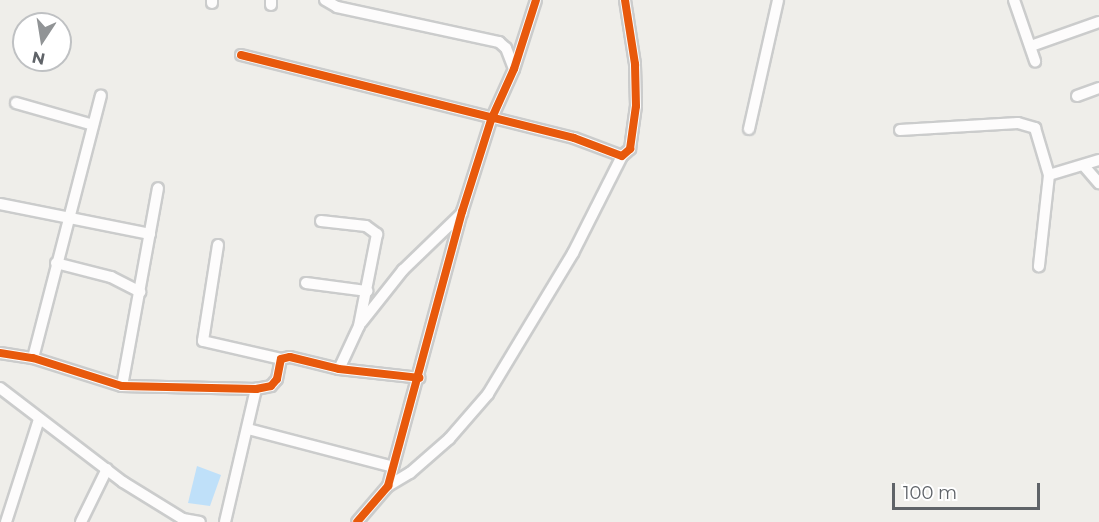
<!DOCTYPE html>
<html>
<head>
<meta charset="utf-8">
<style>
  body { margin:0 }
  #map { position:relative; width:1099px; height:522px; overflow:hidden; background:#efeeea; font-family:Montserrat,sans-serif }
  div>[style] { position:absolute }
  .water>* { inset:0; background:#bfe0f9 }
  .roads { filter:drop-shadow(2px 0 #cbcccc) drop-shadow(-2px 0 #cbcccc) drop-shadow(0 2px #cbcccc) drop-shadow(0 -2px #cbcccc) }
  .street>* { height:10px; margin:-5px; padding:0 5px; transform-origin:5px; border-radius:5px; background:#fdfcfc }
  .cycleway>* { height:8px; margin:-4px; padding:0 4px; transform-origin:4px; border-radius:4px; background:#e8590c }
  span { translate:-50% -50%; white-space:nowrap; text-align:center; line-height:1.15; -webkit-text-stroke:5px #fff; paint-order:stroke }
  .north { position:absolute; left:12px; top:12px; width:60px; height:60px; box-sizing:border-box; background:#fff; border:2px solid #bfc1c3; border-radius:50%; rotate:192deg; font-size:16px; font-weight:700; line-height:24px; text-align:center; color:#5f6368 }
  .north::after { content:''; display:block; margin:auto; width:21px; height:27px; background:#919496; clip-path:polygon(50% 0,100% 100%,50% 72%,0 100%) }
  .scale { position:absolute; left:892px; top:483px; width:148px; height:27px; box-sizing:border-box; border:3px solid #5f6368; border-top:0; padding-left:8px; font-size:18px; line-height:21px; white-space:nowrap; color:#5f6368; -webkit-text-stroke:4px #fff; paint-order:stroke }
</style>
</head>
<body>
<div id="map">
  <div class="water">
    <i style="clip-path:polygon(197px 466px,221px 475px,210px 506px,188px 503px)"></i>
  </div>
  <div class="roads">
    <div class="street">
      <i style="left:325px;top:0;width:14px;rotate:30deg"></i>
      <i style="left:337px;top:7px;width:166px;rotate:12.2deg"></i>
      <i style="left:499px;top:42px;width:9px;rotate:41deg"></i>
      <i style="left:506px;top:48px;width:22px;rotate:69deg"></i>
      <i style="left:1014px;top:0;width:65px;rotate:71deg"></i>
      <i style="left:212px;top:3px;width:3px;rotate:-90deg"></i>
      <i style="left:271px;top:5px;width:5px;rotate:-90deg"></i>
      <i style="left:1031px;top:46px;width:72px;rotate:-19.4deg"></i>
      <i style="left:241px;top:55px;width:343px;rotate:14deg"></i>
      <i style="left:574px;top:138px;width:51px;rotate:20.6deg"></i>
      <i style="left:622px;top:156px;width:11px;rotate:-41deg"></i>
      <i style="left:630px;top:149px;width:43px;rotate:-82.1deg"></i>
      <i style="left:636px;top:106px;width:42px;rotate:-91.4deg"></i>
      <i style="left:635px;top:64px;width:65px;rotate:-98.9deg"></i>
      <i style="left:1077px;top:96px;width:23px;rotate:-20deg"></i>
      <i style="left:16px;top:103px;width:80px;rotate:15.9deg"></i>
      <i style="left:749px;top:129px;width:132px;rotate:-77.3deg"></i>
      <i style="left:900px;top:130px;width:118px;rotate:-3.4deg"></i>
      <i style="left:1018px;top:123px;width:18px;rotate:16deg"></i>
      <i style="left:1035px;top:128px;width:49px;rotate:73.4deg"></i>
      <i style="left:1049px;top:175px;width:92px;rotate:96.3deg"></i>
      <i style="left:1084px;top:166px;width:23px;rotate:49deg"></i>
      <i style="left:1049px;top:175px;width:52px;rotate:-16.7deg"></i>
      <i style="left:0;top:204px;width:153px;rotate:11.3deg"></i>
      <i style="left:321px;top:221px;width:45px;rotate:6.3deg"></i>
      <i style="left:366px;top:226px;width:14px;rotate:36deg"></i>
      <i style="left:377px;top:234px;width:94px;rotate:101.1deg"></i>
      <i style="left:359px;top:326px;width:47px;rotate:114.9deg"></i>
      <i style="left:218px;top:245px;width:97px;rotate:98.9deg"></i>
      <i style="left:203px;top:341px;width:80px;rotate:13deg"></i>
      <i style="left:56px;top:263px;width:57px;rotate:14.3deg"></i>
      <i style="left:111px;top:277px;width:33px;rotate:27deg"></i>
      <i style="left:306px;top:283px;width:62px;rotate:7.5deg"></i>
      <i style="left:361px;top:323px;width:68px;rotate:-51.6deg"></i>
      <i style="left:403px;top:270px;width:82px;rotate:-44deg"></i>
      <i style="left:0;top:353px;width:33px;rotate:9deg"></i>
      <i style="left:33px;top:358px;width:93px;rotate:17.5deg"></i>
      <i style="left:122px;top:386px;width:134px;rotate:1.3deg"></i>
      <i style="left:256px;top:389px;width:15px;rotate:-11deg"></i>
      <i style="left:271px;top:386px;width:9px;rotate:-49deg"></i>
      <i style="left:277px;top:379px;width:20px;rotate:-79deg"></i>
      <i style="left:281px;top:359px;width:9px;rotate:-13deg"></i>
      <i style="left:290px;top:357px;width:50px;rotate:13.8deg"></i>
      <i style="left:339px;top:369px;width:81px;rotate:6.3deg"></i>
      <i style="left:33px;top:358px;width:271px;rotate:-75.5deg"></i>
      <i style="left:122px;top:386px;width:201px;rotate:-79.7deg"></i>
      <i style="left:0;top:388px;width:155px;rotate:37.4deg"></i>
      <i style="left:123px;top:482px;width:70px;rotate:31.7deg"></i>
      <i style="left:183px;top:519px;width:17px;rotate:10deg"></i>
      <i style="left:248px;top:429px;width:147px;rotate:14.6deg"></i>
      <i style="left:388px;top:486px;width:26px;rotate:-31deg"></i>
      <i style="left:410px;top:473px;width:52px;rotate:-41.1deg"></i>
      <i style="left:449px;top:439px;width:60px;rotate:-49.1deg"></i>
      <i style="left:488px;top:394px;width:165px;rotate:-58.9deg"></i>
      <i style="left:573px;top:253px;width:109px;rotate:-63.2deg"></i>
      <i style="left:6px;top:522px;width:108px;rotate:-72.2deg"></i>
      <i style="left:81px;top:522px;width:59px;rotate:-63.9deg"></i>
      <i style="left:225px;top:522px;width:137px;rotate:-76.9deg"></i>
      <i style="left:357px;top:522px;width:48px;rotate:-49.3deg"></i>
      <i style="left:388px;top:486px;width:284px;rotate:-74.9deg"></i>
      <i style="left:462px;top:212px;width:96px;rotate:-72.5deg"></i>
      <i style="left:491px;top:120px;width:56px;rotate:-65.7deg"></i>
      <i style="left:514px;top:69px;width:72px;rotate:-72.3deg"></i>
    </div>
  </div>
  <div class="cycleway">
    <i style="left:241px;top:55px;width:343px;rotate:14deg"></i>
    <i style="left:574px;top:138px;width:51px;rotate:20.6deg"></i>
    <i style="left:622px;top:156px;width:11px;rotate:-41deg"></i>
    <i style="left:630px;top:149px;width:43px;rotate:-82.1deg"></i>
    <i style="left:636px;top:106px;width:42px;rotate:-91.4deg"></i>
    <i style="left:635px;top:64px;width:65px;rotate:-98.9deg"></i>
    <i style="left:0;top:353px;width:33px;rotate:9deg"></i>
    <i style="left:33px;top:358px;width:93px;rotate:17.5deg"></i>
    <i style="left:122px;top:386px;width:134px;rotate:1.3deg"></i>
    <i style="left:256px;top:389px;width:15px;rotate:-11deg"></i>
    <i style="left:271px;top:386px;width:9px;rotate:-49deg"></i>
    <i style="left:277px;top:379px;width:20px;rotate:-79deg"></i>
    <i style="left:281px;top:359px;width:9px;rotate:-13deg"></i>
    <i style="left:290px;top:357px;width:50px;rotate:13.8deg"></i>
    <i style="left:339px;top:369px;width:81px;rotate:6.3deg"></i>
    <i style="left:357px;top:522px;width:48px;rotate:-49.3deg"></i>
    <i style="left:388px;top:486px;width:284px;rotate:-74.9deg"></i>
    <i style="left:462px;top:212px;width:96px;rotate:-72.5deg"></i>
    <i style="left:491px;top:120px;width:56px;rotate:-65.7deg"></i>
    <i style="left:514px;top:69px;width:72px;rotate:-72.3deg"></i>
  </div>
  <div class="north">N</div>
  <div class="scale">100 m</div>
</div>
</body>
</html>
